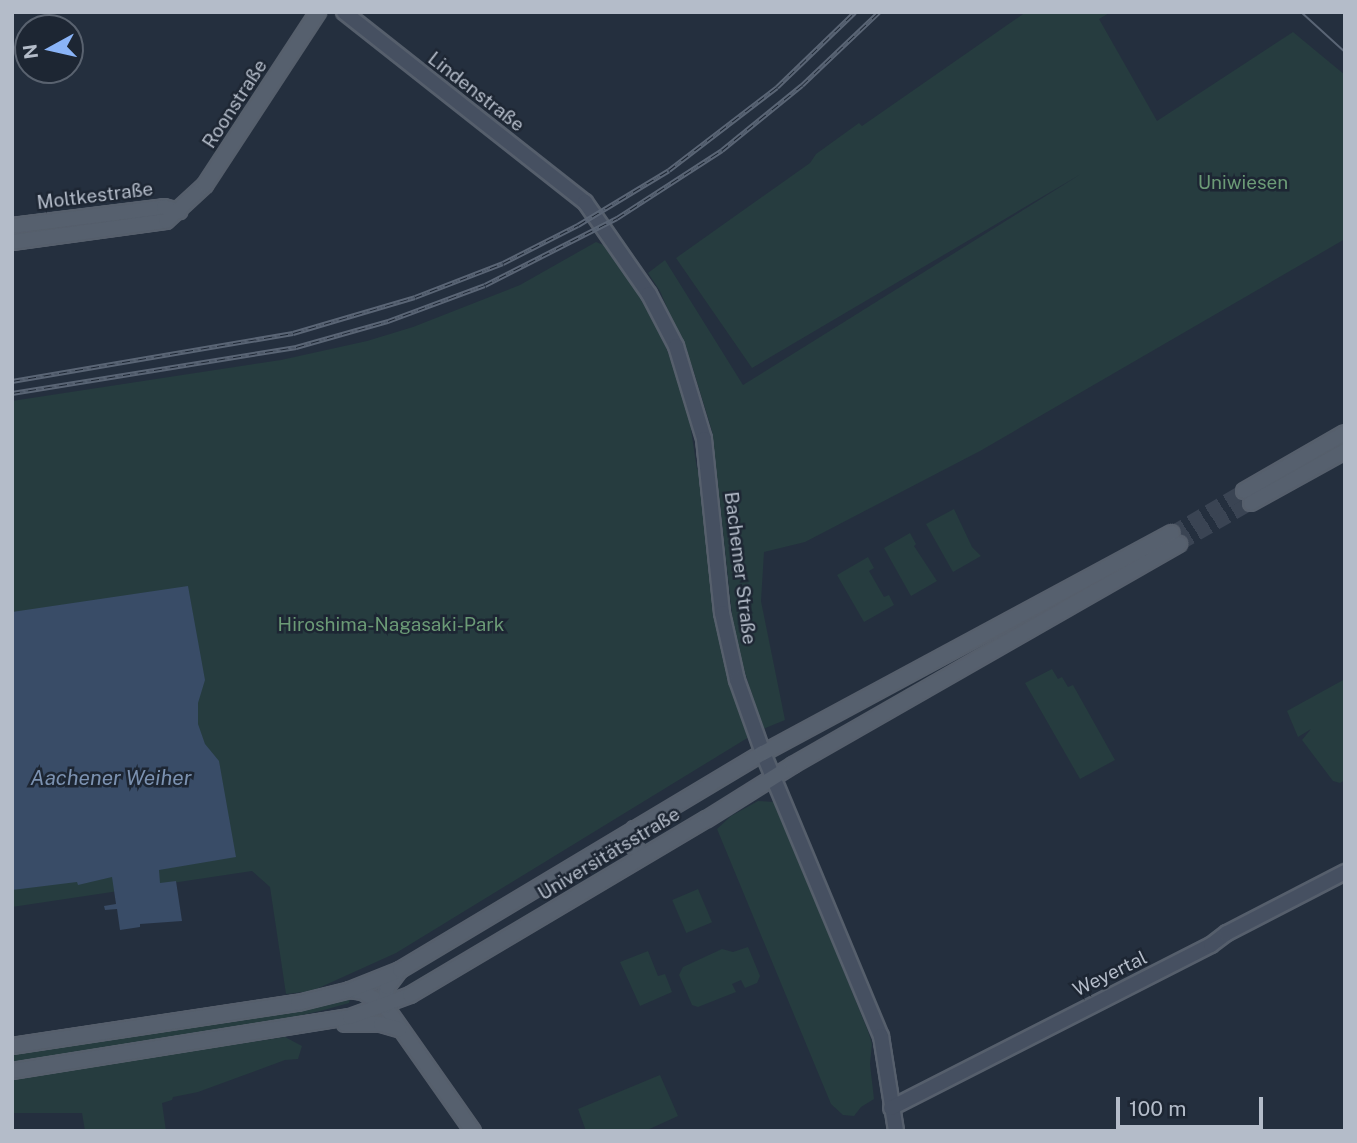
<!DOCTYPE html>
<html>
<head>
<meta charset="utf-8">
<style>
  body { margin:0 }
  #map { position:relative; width:1357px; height:1143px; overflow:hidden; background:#242f3e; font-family:"Public Sans",sans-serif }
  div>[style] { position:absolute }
  .green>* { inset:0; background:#263c3f; transform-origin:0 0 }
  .water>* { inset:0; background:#394c67 }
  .primary-tunnel>* { height:14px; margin-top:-7px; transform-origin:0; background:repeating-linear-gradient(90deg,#3a4453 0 14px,transparent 0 21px) }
  .roads { filter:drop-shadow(2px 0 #565f6c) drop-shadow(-2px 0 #565f6c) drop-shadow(0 2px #565f6c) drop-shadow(0 -2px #565f6c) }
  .secondary>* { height:14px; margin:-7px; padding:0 7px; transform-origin:7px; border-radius:7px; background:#465061 }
  .primary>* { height:14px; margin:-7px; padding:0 7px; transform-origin:7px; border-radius:7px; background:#56606e }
  .tram>* { height:2px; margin:-1px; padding:0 1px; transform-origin:1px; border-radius:1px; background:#5a6575 }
  .rail>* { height:5px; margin-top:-2.5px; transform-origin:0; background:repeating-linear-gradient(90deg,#1d2633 0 8px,#5a6575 0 16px); box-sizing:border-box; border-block:2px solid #5a6575 }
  span { translate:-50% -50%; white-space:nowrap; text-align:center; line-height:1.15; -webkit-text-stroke:5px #1d2633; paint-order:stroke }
  .street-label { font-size:19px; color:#b4bcc9 }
  .park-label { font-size:19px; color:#6b9a76 }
  .water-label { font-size:21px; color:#7c92b1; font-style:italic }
  .frame { position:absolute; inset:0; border:14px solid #b4bcc9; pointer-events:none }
  .north { position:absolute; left:14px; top:14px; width:70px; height:70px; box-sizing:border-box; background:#1d2633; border:2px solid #59626f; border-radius:50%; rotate:262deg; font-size:19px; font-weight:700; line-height:28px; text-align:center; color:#b4bcc9 }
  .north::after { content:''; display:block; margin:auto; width:24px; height:32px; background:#8ab4f8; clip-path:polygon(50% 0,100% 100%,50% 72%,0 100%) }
  .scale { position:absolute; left:1116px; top:1097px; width:147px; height:32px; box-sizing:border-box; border:4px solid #b4bcc9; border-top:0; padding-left:9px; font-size:21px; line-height:24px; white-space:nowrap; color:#b4bcc9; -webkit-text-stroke:5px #1d2633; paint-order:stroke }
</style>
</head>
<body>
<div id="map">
  <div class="green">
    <i style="clip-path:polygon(1026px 12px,1111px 12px,1099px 19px,1157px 121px,1293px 32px,1345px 75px,1345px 239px,980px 451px,805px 542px,764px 552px,761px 601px,785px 720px,763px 729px,735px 641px,712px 431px,693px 369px,660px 291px,648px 273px,665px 260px,743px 385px,1081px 174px,752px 368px,676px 258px,810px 163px,816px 154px,859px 123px,862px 126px)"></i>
    <i style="clip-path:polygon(596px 242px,611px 248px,627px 271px,663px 340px,687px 400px,694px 429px,691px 430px,697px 469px,701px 470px,710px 585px,719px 640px,749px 737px,396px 953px,312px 991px,286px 994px,270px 887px,252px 871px,12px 907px,12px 401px,281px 360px,367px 341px,413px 327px,520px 285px)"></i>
    <i style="clip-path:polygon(954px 509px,972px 547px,981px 556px,953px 572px,926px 524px)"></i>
    <i style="clip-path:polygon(910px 533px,916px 544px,914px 546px,937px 581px,911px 596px,884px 548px)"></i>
    <i style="clip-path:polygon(868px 557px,874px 568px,869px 571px,884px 597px,889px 595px,894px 605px,864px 622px,837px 575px)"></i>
    <i style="clip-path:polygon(1052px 669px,1058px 679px,1062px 677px,1068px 687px,1073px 685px,1115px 760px,1080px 779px,1025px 683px)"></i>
    <i style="clip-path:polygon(1345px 679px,1345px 780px,1340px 783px,1333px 781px,1302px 740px,1311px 729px,1298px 737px,1287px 711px)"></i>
    <i style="clip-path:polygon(758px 801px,775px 802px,868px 1031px,872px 1044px,870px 1064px,874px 1099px,861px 1107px,854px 1116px,843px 1115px,831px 1104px,717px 829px,731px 816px)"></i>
    <i style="left:698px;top:889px;width:36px;height:28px;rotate:67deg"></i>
    <i style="clip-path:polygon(748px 947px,760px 976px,757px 983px,745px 988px,741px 980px,732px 984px,736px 992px,698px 1007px,692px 1005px,679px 975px,683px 967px,722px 949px,733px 952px)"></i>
    <i style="clip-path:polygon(648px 951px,658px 976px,665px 974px,672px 992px,640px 1006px,620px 962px)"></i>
    <i style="clip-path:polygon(350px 999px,349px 1003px,324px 1010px,239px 1030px,12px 1065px,12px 1053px,274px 1014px)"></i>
    <i style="clip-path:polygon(285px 1037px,302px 1046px,298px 1059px,285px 1060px,198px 1092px,173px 1097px,172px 1100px,162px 1103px,166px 1131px,85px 1131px,82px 1113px,12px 1113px,12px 1077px)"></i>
    <i style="clip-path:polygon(660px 1075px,678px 1116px,645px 1131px,586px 1131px,578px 1109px)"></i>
  </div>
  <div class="water">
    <i style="clip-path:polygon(188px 586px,205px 680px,198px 703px,198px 724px,205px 744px,219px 761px,236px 857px,159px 870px,160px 883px,176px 881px,182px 921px,140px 924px,140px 927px,120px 930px,117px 909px,105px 910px,104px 906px,116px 904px,112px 877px,78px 885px,77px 882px,12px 890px,12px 612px)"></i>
  </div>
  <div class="primary-tunnel">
    <i style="left:1172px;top:533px;width:83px;rotate:-30.3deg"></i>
    <i style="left:1179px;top:544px;width:83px;rotate:-29.7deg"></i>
  </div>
  <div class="roads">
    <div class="secondary">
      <i style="left:344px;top:12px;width:307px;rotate:38.3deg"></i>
      <i style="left:585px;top:202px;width:112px;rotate:55.2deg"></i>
      <i style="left:649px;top:294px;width:59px;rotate:62.6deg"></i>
      <i style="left:676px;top:346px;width:97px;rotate:73.2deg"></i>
      <i style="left:704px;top:439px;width:175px;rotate:84.1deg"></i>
      <i style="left:722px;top:613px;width:69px;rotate:77.4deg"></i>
      <i style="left:737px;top:680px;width:77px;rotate:70.4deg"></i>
      <i style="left:763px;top:753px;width:307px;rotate:67.4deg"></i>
      <i style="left:881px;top:1036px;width:96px;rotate:81deg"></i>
      <i style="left:891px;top:1108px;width:359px;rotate:-27deg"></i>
      <i style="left:1211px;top:945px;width:20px;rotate:-37deg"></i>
      <i style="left:1227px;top:933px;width:133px;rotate:-27.3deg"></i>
    </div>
    <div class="primary">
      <i style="left:12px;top:226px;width:153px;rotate:-7.1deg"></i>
      <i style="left:164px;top:207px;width:16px;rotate:15deg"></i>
      <i style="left:12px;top:242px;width:155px;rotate:-7.8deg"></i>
      <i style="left:166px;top:221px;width:53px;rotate:-42.7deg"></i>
      <i style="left:205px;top:185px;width:207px;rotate:-56.8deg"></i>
      <i style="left:1244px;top:491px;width:116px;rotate:-29.9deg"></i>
      <i style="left:1251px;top:503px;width:107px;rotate:-29deg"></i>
      <i style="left:634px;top:829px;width:15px;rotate:101deg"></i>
      <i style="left:631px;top:844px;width:16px;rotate:43deg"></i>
      <i style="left:350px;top:990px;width:13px;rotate:9deg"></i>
      <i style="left:363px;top:992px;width:26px;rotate:32deg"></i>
      <i style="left:385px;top:1006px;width:153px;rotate:54.9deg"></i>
      <i style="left:385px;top:1006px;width:19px;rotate:-84deg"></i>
      <i style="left:387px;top:987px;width:21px;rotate:-53deg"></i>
      <i style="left:345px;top:1024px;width:36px"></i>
      <i style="left:381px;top:1024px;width:19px;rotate:16deg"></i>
      <i style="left:12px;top:1046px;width:289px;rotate:-8.6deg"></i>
      <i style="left:298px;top:1003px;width:54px;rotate:-14deg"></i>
      <i style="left:350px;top:990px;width:54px;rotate:-21.8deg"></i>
      <i style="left:400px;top:970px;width:423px;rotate:-30.9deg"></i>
      <i style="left:763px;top:753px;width:464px;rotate:-28.3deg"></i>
      <i style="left:12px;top:1071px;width:342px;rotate:-9.1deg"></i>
      <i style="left:350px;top:1017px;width:64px;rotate:-20.1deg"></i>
      <i style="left:410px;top:995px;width:345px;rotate:-30.7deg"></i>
      <i style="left:707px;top:819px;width:102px;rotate:-32.1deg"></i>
      <i style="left:793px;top:765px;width:445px;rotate:-29.8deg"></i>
    </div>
  </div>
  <div class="tram">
    <i style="left:1301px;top:12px;width:59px;rotate:42.3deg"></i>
  </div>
  <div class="rail">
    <i style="left:12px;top:381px;width:285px;rotate:-9.7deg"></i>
    <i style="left:293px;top:333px;width:127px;rotate:-16.4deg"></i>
    <i style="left:415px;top:297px;width:94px;rotate:-21.1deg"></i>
    <i style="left:503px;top:263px;width:84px;rotate:-26.9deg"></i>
    <i style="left:578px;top:225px;width:106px;rotate:-31.1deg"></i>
    <i style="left:669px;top:170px;width:136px;rotate:-37.5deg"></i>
    <i style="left:777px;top:87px;width:108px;rotate:-43.9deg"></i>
    <i style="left:12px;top:393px;width:288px;rotate:-9.2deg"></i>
    <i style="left:296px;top:347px;width:96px;rotate:-15.8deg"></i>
    <i style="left:388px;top:321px;width:103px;rotate:-20.4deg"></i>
    <i style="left:485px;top:285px;width:148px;rotate:-26.9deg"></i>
    <i style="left:617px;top:218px;width:125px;rotate:-32.9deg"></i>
    <i style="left:722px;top:150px;width:103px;rotate:-39.1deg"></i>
    <i style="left:802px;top:85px;width:106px;rotate:-43.5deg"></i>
  </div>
  <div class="street-label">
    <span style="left:476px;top:92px;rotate:38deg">Lindenstraße</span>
    <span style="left:235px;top:104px;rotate:-57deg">Roonstraße</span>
    <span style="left:95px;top:196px;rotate:-7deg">Moltkestraße</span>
    <span style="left:740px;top:568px;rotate:83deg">Bachemer Straße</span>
    <span style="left:609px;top:854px;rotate:-31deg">Universitätsstraße</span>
    <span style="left:1110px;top:974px;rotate:-26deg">Weyertal</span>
  </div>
  <div class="park-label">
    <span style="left:1243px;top:183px">Uniwiesen</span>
    <span style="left:391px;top:625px">Hiroshima-Nagasaki-Park</span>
  </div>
  <div class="water-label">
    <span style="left:111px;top:778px">Aachener Weiher</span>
  </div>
  <div class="frame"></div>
  <div class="north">N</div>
  <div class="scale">100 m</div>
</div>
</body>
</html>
